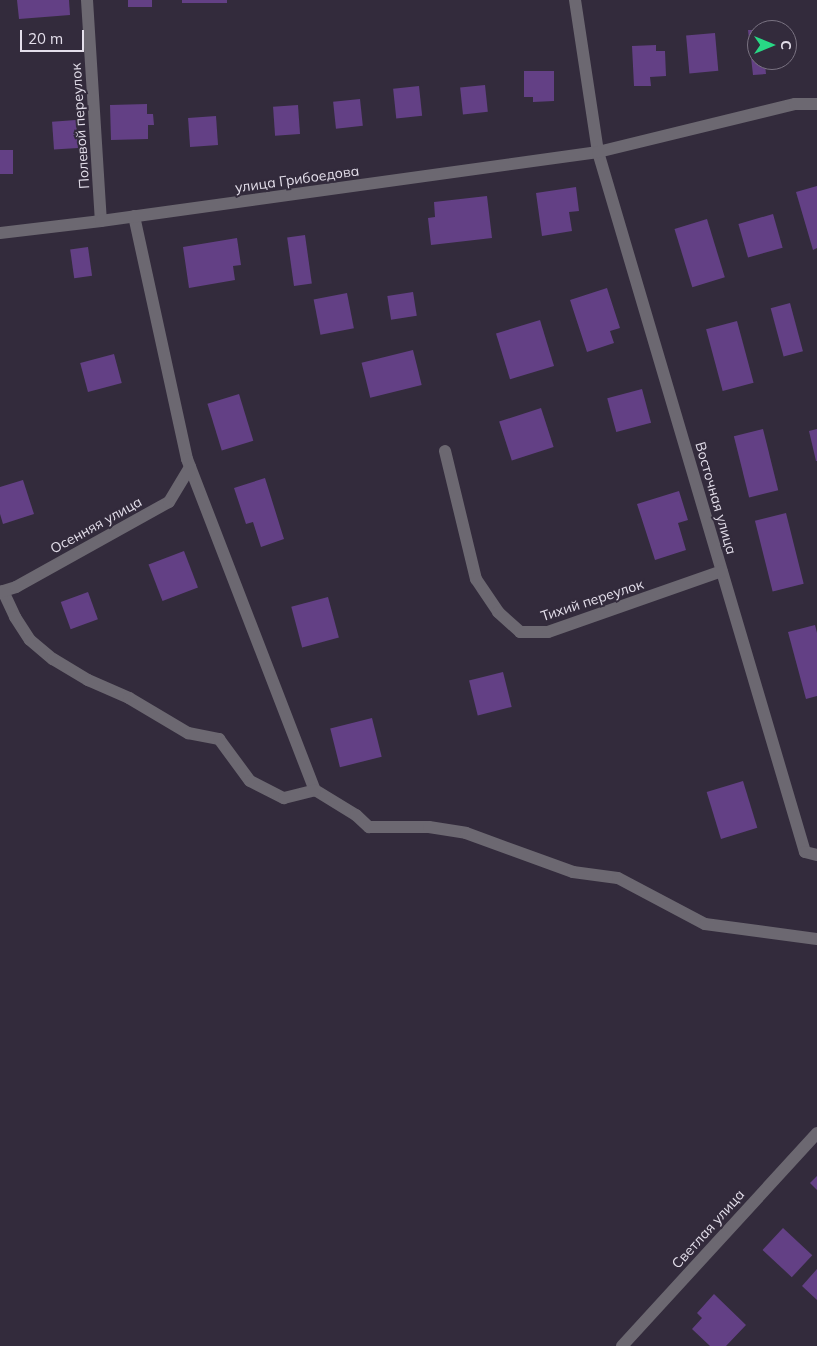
<!DOCTYPE html>
<html>
<head>
<meta charset="utf-8">
<style>
  body { margin:0 }
  #map { position:relative; width:817px; height:1346px; overflow:hidden; background:#332b3c; font-family:Mulish,sans-serif }
  div>[style] { position:absolute }
  .building>* { inset:0; background:#634085; transform-origin:0 0 }
  .minor>* { height:12px; margin:-6px; padding:0 6px; transform-origin:6px; border-radius:6px; background:#6c6871 }
  span { translate:-50% -50%; white-space:nowrap; text-align:center; line-height:1.15; -webkit-text-stroke:4px #332b3c; paint-order:stroke }
  .street-label { font-size:14px; color:#e4dfeb }
  .north { position:absolute; left:747px; top:20px; width:50px; height:50px; box-sizing:border-box; background:#332b3c; border:1px solid #7a7382; border-radius:50%; rotate:90deg; font-size:14px; font-weight:700; line-height:20px; text-align:center; color:#e4dfeb }
  .north::after { content:''; display:block; margin:auto; width:18px; height:22px; background:#28d885; clip-path:polygon(50% 0,100% 100%,50% 72%,0 100%) }
  .scale { position:absolute; left:20px; top:30px; width:64px; height:22px; box-sizing:border-box; border:2px solid #e4dfeb; border-top:0; padding-left:6px; font-size:15px; line-height:18px; white-space:nowrap; color:#e4dfeb; -webkit-text-stroke:4px #332b3c; paint-order:stroke }
</style>
</head>
<body>
<div id="map">
  <div class="building">
    <i style="clip-path:polygon(17px 0,69px 0,70px 15px,19px 19px)"></i>
    <i style="left:128px;top:0;width:24px;height:7px"></i>
    <i style="left:182px;top:0;width:45px;height:3px"></i>
    <i style="clip-path:polygon(748px 30px,757px 30px,757px 60px,784px 60px,785px 62px,765px 64px,766px 74px,753px 75px)"></i>
    <i style="left:715px;top:33px;width:38px;height:29px;rotate:85deg"></i>
    <i style="clip-path:polygon(656px 45px,656px 51px,665px 51px,666px 76px,650px 77px,651px 86px,634px 86px,632px 46px)"></i>
    <i style="clip-path:polygon(524px 71px,554px 71px,554px 101px,533px 102px,533px 97px,524px 97px)"></i>
    <i style="left:485px;top:85px;width:27px;height:25px;rotate:84deg"></i>
    <i style="left:419px;top:86px;width:30px;height:26px;rotate:84deg"></i>
    <i style="left:360px;top:99px;width:27px;height:27px;rotate:84deg"></i>
    <i style="clip-path:polygon(147px 104px,147px 114px,153px 114px,154px 125px,148px 125px,148px 139px,111px 140px,110px 105px)"></i>
    <i style="left:298px;top:105px;width:29px;height:25px;rotate:86deg"></i>
    <i style="left:216px;top:116px;width:29px;height:28px;rotate:86deg"></i>
    <i style="left:76px;top:120px;width:28px;height:24px;rotate:86deg"></i>
    <i style="left:0;top:150px;width:13px;height:24px"></i>
    <i style="clip-path:polygon(817px 186px,817px 248px,813px 250px,796px 192px)"></i>
    <i style="clip-path:polygon(576px 187px,579px 211px,569px 212px,572px 231px,542px 236px,536px 193px)"></i>
    <i style="clip-path:polygon(487px 196px,492px 238px,431px 245px,428px 218px,435px 217px,434px 202px)"></i>
    <i style="left:773px;top:214px;width:35px;height:36px;rotate:74deg"></i>
    <i style="left:707px;top:219px;width:61px;height:34px;rotate:73deg"></i>
    <i style="left:305px;top:235px;width:49px;height:18px;rotate:82deg"></i>
    <i style="clip-path:polygon(237px 238px,241px 265px,233px 266px,235px 280px,189px 288px,183px 247px)"></i>
    <i style="left:88px;top:247px;width:29px;height:18px;rotate:82deg"></i>
    <i style="clip-path:polygon(607px 288px,620px 328px,610px 331px,614px 343px,587px 352px,570px 300px)"></i>
    <i style="left:413px;top:292px;width:24px;height:26px;rotate:81deg"></i>
    <i style="left:347px;top:293px;width:36px;height:34px;rotate:79deg"></i>
    <i style="left:790px;top:303px;width:50px;height:20px;rotate:75deg"></i>
    <i style="left:540px;top:320px;width:48px;height:46px;rotate:73deg"></i>
    <i style="left:737px;top:321px;width:64px;height:32px;rotate:75deg"></i>
    <i style="left:413px;top:350px;width:36px;height:53px;rotate:76deg"></i>
    <i style="left:114px;top:354px;width:30px;height:35px;rotate:75deg"></i>
    <i style="left:642px;top:389px;width:35px;height:36px;rotate:75deg"></i>
    <i style="left:239px;top:394px;width:49px;height:33px;rotate:73deg"></i>
    <i style="left:541px;top:408px;width:41px;height:44px;rotate:72deg"></i>
    <i style="left:763px;top:429px;width:63px;height:30px;rotate:76deg"></i>
    <i style="clip-path:polygon(817px 429px,817px 461px,816px 461px,809px 431px)"></i>
    <i style="clip-path:polygon(265px 478px,284px 539px,261px 547px,253px 522px,246px 524px,234px 488px)"></i>
    <i style="clip-path:polygon(23px 480px,34px 514px,3px 524px,0 514px,0 487px)"></i>
    <i style="clip-path:polygon(679px 491px,688px 520px,678px 523px,686px 550px,655px 560px,637px 504px)"></i>
    <i style="left:786px;top:513px;width:73px;height:32px;rotate:76deg"></i>
    <i style="left:184px;top:551px;width:39px;height:38px;rotate:69deg"></i>
    <i style="left:88px;top:592px;width:29px;height:29px;rotate:70deg"></i>
    <i style="left:328px;top:597px;width:42px;height:38px;rotate:75deg"></i>
    <i style="clip-path:polygon(815px 625px,817px 633px,817px 696px,806px 699px,788px 632px)"></i>
    <i style="left:503px;top:672px;width:36px;height:35px;rotate:76deg"></i>
    <i style="left:372px;top:718px;width:40px;height:43px;rotate:76deg"></i>
    <i style="left:743px;top:781px;width:49px;height:38px;rotate:73deg"></i>
    <i style="clip-path:polygon(817px 1176px,817px 1190px,810px 1183px)"></i>
    <i style="left:783px;top:1228px;width:40px;height:30px;rotate:43deg"></i>
    <i style="clip-path:polygon(817px 1269px,817px 1300px,802px 1286px)"></i>
    <i style="clip-path:polygon(714px 1294px,746px 1325px,726px 1346px,710px 1346px,692px 1329px,702px 1318px,697px 1313px)"></i>
  </div>
  <div class="minor">
    <i style="left:87px;top:0;width:221px;rotate:86.4deg"></i>
    <i style="left:575px;top:0;width:154px;rotate:81.4deg"></i>
    <i style="left:598px;top:152px;width:730px;rotate:73.53deg"></i>
    <i style="left:805px;top:852px;width:12px;rotate:14deg"></i>
    <i style="left:134px;top:216px;width:249px;rotate:77.7deg"></i>
    <i style="left:187px;top:459px;width:355px;rotate:68.9deg"></i>
    <i style="left:315px;top:790px;width:48px;rotate:31.4deg"></i>
    <i style="left:356px;top:815px;width:18px;rotate:43deg"></i>
    <i style="left:369px;top:827px;width:60px"></i>
    <i style="left:429px;top:827px;width:37px;rotate:9deg"></i>
    <i style="left:466px;top:833px;width:114px;rotate:20deg"></i>
    <i style="left:573px;top:872px;width:45px;rotate:7.6deg"></i>
    <i style="left:618px;top:878px;width:98px;rotate:27.9deg"></i>
    <i style="left:705px;top:924px;width:113px;rotate:7.6deg"></i>
    <i style="left:0;top:233px;width:102px;rotate:-6.8deg"></i>
    <i style="left:101px;top:221px;width:502px;rotate:-7.9deg"></i>
    <i style="left:598px;top:152px;width:203px;rotate:-13.7deg"></i>
    <i style="left:795px;top:104px;width:22px"></i>
    <i style="left:445px;top:451px;width:132px;rotate:76.4deg"></i>
    <i style="left:476px;top:579px;width:40px;rotate:56deg"></i>
    <i style="left:498px;top:612px;width:30px;rotate:42deg"></i>
    <i style="left:520px;top:632px;width:28px"></i>
    <i style="left:548px;top:632px;width:184px;rotate:-19.3deg"></i>
    <i style="left:3px;top:591px;width:29px;rotate:65deg"></i>
    <i style="left:15px;top:617px;width:27px;rotate:57deg"></i>
    <i style="left:30px;top:640px;width:30px;rotate:40deg"></i>
    <i style="left:53px;top:659px;width:41px;rotate:31deg"></i>
    <i style="left:88px;top:680px;width:45px;rotate:23.7deg"></i>
    <i style="left:129px;top:698px;width:69px;rotate:30.7deg"></i>
    <i style="left:188px;top:733px;width:32px;rotate:11deg"></i>
    <i style="left:219px;top:739px;width:52px;rotate:53.6deg"></i>
    <i style="left:250px;top:781px;width:38px;rotate:27deg"></i>
    <i style="left:284px;top:798px;width:32px;rotate:-14deg"></i>
    <i style="left:0;top:592px;width:17px;rotate:-17deg"></i>
    <i style="left:16px;top:587px;width:175px;rotate:-29.1deg"></i>
    <i style="left:169px;top:502px;width:41px;rotate:-59deg"></i>
    <i style="left:622px;top:1346px;width:289px;rotate:-47.5deg"></i>
  </div>
  <div class="street-label">
    <span style="left:80px;top:126px;rotate:-94deg">Полевой переулок</span>
    <span style="left:297px;top:179px;rotate:-8deg">улица Грибоедова</span>
    <span style="left:716px;top:498px;rotate:74deg">Восточная улица</span>
    <span style="left:96px;top:525px;rotate:-29deg">Осенняя улица</span>
    <span style="left:592px;top:600px;rotate:-18deg">Тихий переулок</span>
    <span style="left:708px;top:1229px;rotate:-48deg">Светлая улица</span>
  </div>
  <div class="north">С</div>
  <div class="scale">20 m</div>
</div>
</body>
</html>
